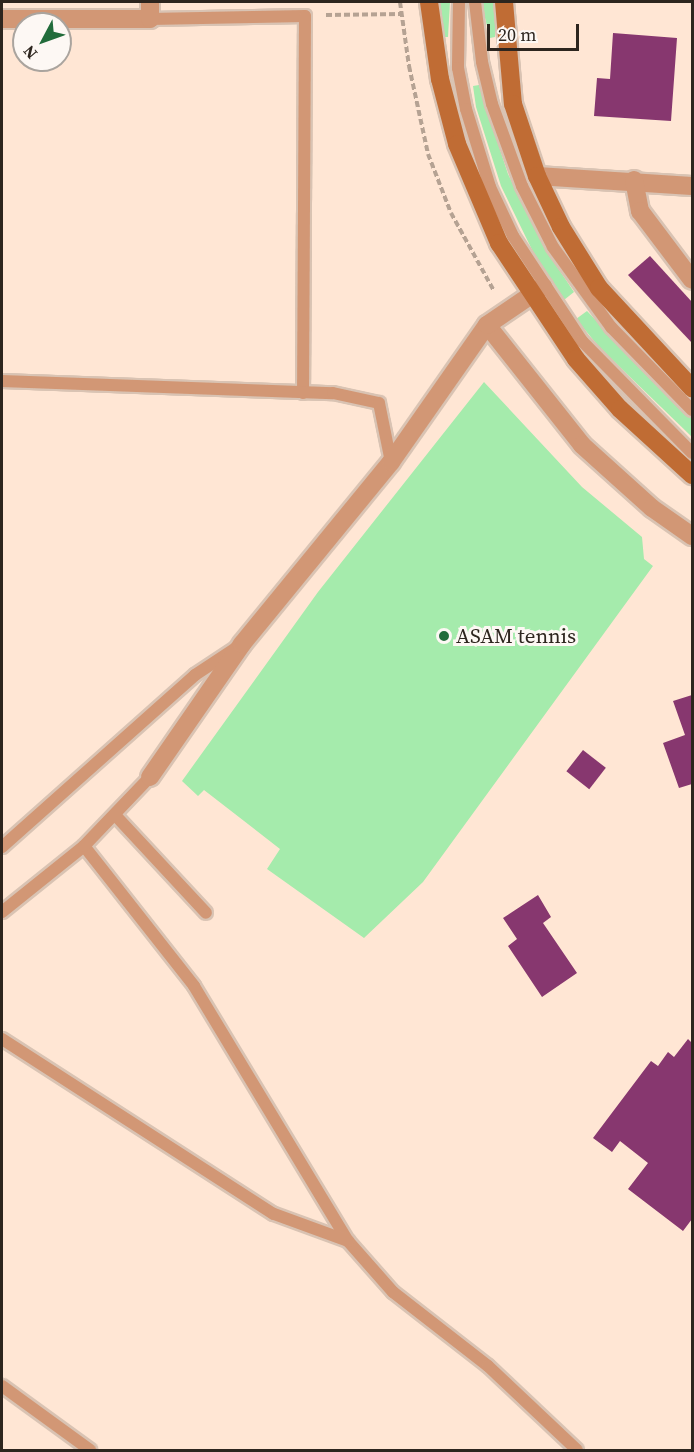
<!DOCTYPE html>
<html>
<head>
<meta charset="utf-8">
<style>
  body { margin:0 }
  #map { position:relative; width:694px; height:1452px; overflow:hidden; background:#ffe6d4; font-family:"Source Serif 4",serif }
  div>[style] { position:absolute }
  .green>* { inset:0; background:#a5ebac }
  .building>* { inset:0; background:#87376f; transform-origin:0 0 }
  .path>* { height:4px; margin-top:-2px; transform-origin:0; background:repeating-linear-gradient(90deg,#b5a293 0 6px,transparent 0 9px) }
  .roads { filter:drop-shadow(2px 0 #d9c3b3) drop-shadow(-2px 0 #d9c3b3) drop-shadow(0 2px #d9c3b3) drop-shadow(0 -2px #d9c3b3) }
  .lane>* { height:12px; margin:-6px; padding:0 6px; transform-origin:6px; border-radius:6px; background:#d29775 }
  .street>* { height:18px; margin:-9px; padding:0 9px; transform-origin:9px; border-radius:9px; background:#d29775 }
  .secondary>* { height:18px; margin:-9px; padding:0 9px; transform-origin:9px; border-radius:9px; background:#c06c34 }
  .dots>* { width:16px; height:16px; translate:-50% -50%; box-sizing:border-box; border:3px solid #fdf8f4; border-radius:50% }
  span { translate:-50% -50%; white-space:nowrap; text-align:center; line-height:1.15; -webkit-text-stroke:6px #fdf8f4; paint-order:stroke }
  .poi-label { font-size:21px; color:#2d251e }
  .left { translate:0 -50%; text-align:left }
  .frame { position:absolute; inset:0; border:3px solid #2d251e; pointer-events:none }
  .north { position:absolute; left:12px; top:12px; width:60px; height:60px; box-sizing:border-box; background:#fdf8f4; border:2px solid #aaa49e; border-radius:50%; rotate:229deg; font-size:16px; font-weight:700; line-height:24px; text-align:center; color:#2d251e }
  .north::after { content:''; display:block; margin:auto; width:21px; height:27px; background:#226c3b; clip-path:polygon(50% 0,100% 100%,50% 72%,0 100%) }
  .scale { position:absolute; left:487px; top:24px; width:92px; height:27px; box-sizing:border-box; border:3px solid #2d251e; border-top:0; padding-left:8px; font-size:18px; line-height:21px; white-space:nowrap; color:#2d251e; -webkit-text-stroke:4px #fdf8f4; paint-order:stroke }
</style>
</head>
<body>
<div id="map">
  <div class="green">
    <i style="clip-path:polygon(437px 2px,450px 2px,448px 37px,442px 37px)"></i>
    <i style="clip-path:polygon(481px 2px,495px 2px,495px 37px,490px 38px)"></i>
    <i style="clip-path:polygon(479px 85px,508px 174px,546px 250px,574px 292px,564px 300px,536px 258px,501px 186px,476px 107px,473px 86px)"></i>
    <i style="clip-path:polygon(587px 311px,692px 419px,692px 437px,599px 347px,576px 319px)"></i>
    <i style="clip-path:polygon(484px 382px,582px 487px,642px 537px,644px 559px,653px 566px,423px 882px,364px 938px,267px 869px,280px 849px,204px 790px,198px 796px,182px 781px,318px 592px)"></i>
  </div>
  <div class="building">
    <i style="clip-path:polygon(613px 33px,677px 38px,671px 121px,594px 116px,597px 78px,610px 79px)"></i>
    <i style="clip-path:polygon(650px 256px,692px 302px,692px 343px,628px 275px)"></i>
    <i style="clip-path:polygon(692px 695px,692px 784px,679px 788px,663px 743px,685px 735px,673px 701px)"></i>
    <i style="left:583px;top:750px;width:29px;height:27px;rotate:38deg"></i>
    <i style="clip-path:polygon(538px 895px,551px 917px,543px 923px,577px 973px,542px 997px,508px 946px,517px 939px,503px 918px)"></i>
    <i style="clip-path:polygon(688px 1039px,692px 1043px,692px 1219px,683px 1231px,628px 1189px,648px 1163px,620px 1141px,612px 1152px,593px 1138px,651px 1061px,658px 1066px,668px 1052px,674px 1057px)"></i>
  </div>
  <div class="path">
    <i style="left:400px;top:2px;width:65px;rotate:82deg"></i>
    <i style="left:409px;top:66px;width:90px;rotate:77.8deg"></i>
    <i style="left:428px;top:154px;width:63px;rotate:68.7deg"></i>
    <i style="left:451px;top:213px;width:89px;rotate:61.1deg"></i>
    <i style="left:326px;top:15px;width:76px;rotate:-0.8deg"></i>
  </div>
  <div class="roads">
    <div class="lane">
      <i style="left:459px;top:2px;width:66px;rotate:90.9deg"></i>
      <i style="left:458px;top:68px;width:42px;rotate:79deg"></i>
      <i style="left:466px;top:109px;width:82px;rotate:72.9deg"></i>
      <i style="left:490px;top:187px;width:54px;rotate:64.9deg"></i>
      <i style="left:513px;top:236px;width:126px;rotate:56.7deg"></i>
      <i style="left:582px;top:341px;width:157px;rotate:45.5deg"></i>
      <i style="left:475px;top:2px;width:60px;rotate:83.3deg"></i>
      <i style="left:482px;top:62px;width:43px;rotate:76.6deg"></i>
      <i style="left:492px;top:104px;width:87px;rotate:69.9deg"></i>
      <i style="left:522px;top:186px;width:68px;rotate:63.1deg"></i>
      <i style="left:553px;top:247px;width:99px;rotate:54.1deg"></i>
      <i style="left:611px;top:327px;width:116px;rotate:45.7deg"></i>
      <i style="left:150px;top:19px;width:155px;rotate:-1.1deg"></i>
      <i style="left:305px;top:16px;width:377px;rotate:90.3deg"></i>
      <i style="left:2px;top:381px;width:331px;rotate:2.1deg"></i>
      <i style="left:333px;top:393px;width:47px;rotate:12.3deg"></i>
      <i style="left:379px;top:403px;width:60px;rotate:78.5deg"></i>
      <i style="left:116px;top:816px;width:132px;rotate:47.1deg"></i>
      <i style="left:84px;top:846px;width:178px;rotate:51.8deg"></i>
      <i style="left:194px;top:986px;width:298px;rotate:58.9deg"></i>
      <i style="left:348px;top:1241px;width:68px;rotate:48.6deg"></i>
      <i style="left:393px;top:1292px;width:120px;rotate:37.9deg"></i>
      <i style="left:488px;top:1366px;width:122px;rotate:43.3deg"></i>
      <i style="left:2px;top:847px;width:259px;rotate:-41.7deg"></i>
      <i style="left:195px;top:675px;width:49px;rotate:-33.4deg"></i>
      <i style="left:2px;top:912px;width:105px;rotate:-38.8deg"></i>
      <i style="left:84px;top:846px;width:95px;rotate:-46.3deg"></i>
      <i style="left:2px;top:1039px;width:323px;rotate:32.8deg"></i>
      <i style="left:274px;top:1214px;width:79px;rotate:20deg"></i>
      <i style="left:2px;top:1386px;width:109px;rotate:36deg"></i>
    </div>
    <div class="street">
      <i style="left:2px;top:19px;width:148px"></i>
      <i style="left:150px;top:19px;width:17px;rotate:-90deg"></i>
      <i style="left:537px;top:176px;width:155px;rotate:3.7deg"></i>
      <i style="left:634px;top:180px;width:32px;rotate:79deg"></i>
      <i style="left:640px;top:211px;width:86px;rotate:53deg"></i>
      <i style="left:487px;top:325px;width:153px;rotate:51.6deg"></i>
      <i style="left:582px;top:445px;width:94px;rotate:42deg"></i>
      <i style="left:652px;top:508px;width:49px;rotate:35deg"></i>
      <i style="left:150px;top:777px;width:162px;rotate:-55.3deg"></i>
      <i style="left:242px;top:644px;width:235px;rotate:-50.7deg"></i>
      <i style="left:391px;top:462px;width:167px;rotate:-55deg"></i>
      <i style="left:487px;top:325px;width:68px;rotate:-34.2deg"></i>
    </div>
    <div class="secondary">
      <i style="left:429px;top:2px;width:78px;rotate:81.9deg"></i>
      <i style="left:440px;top:79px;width:67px;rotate:75.3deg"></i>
      <i style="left:457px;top:144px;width:108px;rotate:67deg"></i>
      <i style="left:499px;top:243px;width:139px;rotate:56.4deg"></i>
      <i style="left:576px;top:359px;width:67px;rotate:48.7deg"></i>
      <i style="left:620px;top:409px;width:98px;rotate:42.5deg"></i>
      <i style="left:504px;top:2px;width:102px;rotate:85deg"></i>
      <i style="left:513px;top:104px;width:76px;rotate:71.6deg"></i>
      <i style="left:537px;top:176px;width:56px;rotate:64.8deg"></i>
      <i style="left:561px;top:227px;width:72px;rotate:58.1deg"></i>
      <i style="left:599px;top:288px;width:137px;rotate:47.1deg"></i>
    </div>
  </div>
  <div class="dots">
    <i style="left:444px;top:636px;background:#226c3b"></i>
  </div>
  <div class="poi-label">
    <span class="left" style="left:456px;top:636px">ASAM tennis</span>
  </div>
  <div class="frame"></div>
  <div class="north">N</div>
  <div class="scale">20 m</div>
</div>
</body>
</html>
